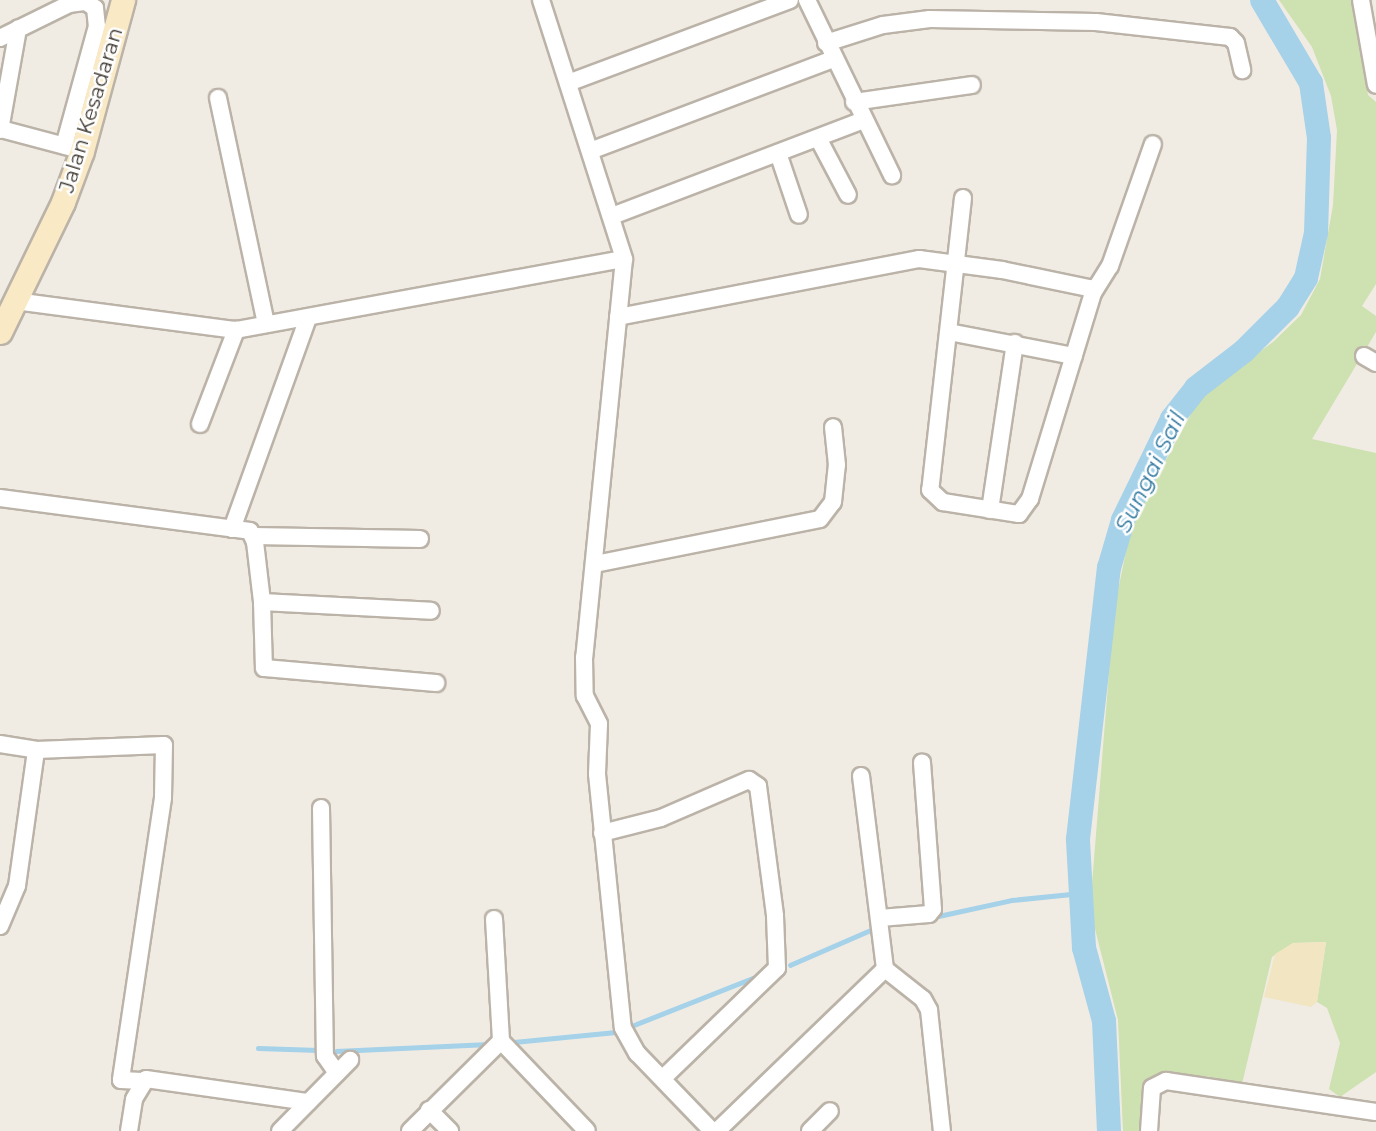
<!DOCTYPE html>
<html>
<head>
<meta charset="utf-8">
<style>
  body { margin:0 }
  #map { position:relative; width:1376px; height:1131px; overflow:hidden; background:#f0ece4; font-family:Montserrat,sans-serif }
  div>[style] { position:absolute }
  .green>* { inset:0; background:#cee1b0 }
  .sand>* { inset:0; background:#f2e5c2 }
  .stream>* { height:4.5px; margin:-2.25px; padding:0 2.25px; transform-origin:2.25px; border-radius:2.25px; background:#a5d1e9 }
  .river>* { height:24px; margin:-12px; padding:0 12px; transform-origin:12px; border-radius:12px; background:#a5d1e9 }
  .roads { filter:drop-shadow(2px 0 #bbb3a8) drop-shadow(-2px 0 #bbb3a8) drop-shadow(0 2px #bbb3a8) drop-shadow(0 -2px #bbb3a8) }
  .street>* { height:16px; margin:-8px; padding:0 8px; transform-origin:8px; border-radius:8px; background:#fff }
  .secondary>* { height:23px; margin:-11.5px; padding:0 11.5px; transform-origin:11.5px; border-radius:11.5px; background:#f9e9c5 }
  span { translate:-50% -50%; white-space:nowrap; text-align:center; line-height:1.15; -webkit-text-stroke:5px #fff; paint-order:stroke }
  .street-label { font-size:21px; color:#423c34 }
  .water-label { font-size:23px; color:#387ca3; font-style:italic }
</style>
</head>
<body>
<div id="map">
  <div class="green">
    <i style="clip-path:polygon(1279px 0,1353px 0,1368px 95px,1376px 102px,1376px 284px,1362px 306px,1376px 316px,1376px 332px,1312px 439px,1376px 453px,1376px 1072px,1340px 1097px,1329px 1089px,1340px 1043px,1327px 1008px,1317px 1002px,1326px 942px,1293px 943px,1272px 957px,1242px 1084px,1206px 1076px,1160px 1076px,1146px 1131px,1123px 1131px,1118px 1020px,1090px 909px,1114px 610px,1132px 522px,1202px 394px,1273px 342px,1301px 315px,1320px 279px,1333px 205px,1337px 130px,1331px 96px,1312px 47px)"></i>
  </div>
  <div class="sand">
    <i style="clip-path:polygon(1326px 942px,1317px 1002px,1311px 1007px,1264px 997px,1275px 954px,1293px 943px)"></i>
  </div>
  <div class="stream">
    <i style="left:934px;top:917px;width:80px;rotate:-12.3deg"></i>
    <i style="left:1012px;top:900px;width:69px;rotate:-5.8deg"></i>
    <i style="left:790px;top:965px;width:93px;rotate:-23.5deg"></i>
    <i style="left:634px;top:1025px;width:136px;rotate:-21.6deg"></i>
    <i style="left:514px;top:1042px;width:102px;rotate:-5.6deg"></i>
    <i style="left:258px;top:1048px;width:60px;rotate:1.9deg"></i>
    <i style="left:336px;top:1051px;width:153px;rotate:-2.6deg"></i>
  </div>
  <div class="river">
    <i style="left:1109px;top:1131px;width:110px;rotate:-92.6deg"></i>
    <i style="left:1104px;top:1021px;width:76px;rotate:-105.3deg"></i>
    <i style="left:1084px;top:948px;width:109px;rotate:-93.2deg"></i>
    <i style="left:1078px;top:839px;width:273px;rotate:-83.5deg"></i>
    <i style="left:1109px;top:568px;width:50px;rotate:-73.7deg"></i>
    <i style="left:1123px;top:520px;width:112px;rotate:-64.1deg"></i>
    <i style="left:1172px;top:419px;width:39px;rotate:-52deg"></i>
    <i style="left:1196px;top:388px;width:61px;rotate:-37.6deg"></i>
    <i style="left:1244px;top:351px;width:62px;rotate:-45deg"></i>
    <i style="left:1288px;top:307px;width:34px;rotate:-58deg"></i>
    <i style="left:1306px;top:278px;width:46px;rotate:-77.5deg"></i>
    <i style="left:1316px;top:233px;width:95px;rotate:-88.2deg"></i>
    <i style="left:1319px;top:138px;width:56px;rotate:-98.3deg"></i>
    <i style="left:1311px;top:83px;width:96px;rotate:-120.6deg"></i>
  </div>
  <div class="roads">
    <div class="street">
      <i style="left:541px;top:0;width:272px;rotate:72.2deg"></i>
      <i style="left:624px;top:259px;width:400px;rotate:95.7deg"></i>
      <i style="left:584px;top:657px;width:39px;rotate:89deg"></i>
      <i style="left:585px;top:696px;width:31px;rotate:63deg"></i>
      <i style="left:599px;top:724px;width:50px;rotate:92.3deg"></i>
      <i style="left:597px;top:774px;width:255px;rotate:84.2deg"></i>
      <i style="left:623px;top:1028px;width:29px;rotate:61deg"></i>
      <i style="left:637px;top:1053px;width:108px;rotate:46.1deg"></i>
      <i style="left:807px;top:0;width:195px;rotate:64.1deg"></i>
      <i style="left:1361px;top:0;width:86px;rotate:80deg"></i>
      <i style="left:0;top:38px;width:77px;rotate:-26.2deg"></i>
      <i style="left:69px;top:4px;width:17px;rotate:-7deg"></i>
      <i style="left:86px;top:2px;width:11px;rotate:34deg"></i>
      <i style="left:95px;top:8px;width:18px;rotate:84deg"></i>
      <i style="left:97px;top:26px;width:124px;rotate:105.4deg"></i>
      <i style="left:826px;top:43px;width:60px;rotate:-17.5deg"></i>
      <i style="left:883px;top:25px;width:47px;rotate:-7.3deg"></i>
      <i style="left:930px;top:19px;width:166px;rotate:1deg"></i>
      <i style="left:1096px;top:22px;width:135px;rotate:6.4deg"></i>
      <i style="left:1230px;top:37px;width:8px;rotate:45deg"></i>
      <i style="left:1236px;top:43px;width:28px;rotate:77deg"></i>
      <i style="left:568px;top:83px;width:237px;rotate:-20.5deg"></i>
      <i style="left:218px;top:98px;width:231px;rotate:78deg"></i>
      <i style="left:854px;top:102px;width:119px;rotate:-8.2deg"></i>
      <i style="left:1px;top:129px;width:74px;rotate:14.8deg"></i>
      <i style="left:0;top:130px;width:103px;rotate:-79.9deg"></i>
      <i style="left:818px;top:138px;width:64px;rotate:62.2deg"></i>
      <i style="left:590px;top:151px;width:260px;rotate:-20.7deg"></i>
      <i style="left:778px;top:153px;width:65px;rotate:71.3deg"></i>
      <i style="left:963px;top:198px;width:294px;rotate:96.4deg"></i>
      <i style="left:930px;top:490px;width:18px;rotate:43deg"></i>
      <i style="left:943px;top:502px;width:77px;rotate:9deg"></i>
      <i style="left:1019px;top:514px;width:19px;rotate:-54deg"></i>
      <i style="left:1030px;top:499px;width:215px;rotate:-73deg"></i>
      <i style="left:1093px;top:293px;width:32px;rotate:-58deg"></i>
      <i style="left:1110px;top:266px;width:129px;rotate:-70.6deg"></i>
      <i style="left:612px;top:216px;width:270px;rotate:-20.9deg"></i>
      <i style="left:15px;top:301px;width:223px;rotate:7.5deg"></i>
      <i style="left:236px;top:330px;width:394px;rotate:-10.4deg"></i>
      <i style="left:618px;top:317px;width:307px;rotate:-10.9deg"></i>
      <i style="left:919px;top:259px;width:84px;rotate:7.5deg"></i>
      <i style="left:1002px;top:270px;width:89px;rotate:11.7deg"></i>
      <i style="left:1089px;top:288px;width:6px;rotate:51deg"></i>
      <i style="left:949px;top:332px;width:127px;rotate:10.9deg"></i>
      <i style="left:1364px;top:356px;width:14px;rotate:30deg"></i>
      <i style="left:200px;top:424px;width:101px;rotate:-69deg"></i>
      <i style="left:0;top:498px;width:252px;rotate:7.5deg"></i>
      <i style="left:250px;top:531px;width:12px;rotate:66deg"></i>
      <i style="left:255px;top:542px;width:60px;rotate:83.3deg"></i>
      <i style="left:262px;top:602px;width:66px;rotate:88.3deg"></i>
      <i style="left:264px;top:668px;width:173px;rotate:5deg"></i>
      <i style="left:990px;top:510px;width:169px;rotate:-81.5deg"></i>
      <i style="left:232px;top:529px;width:224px;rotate:-70.2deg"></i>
      <i style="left:254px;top:536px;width:166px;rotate:1deg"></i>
      <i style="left:595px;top:564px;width:229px;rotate:-11.3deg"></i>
      <i style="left:820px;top:519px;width:21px;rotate:-53deg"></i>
      <i style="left:833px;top:502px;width:37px;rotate:-84deg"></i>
      <i style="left:837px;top:465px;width:38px;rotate:-96deg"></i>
      <i style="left:262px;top:602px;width:169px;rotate:3deg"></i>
      <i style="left:0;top:744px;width:36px;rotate:9deg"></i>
      <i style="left:36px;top:750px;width:128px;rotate:-2.2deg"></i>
      <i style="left:164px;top:745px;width:53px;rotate:91.1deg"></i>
      <i style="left:163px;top:798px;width:285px;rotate:98.5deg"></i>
      <i style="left:121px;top:1080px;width:21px;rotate:3deg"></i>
      <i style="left:861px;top:776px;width:194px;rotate:82.9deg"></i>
      <i style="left:885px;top:969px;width:48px;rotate:38.3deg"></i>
      <i style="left:923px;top:999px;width:13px;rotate:61deg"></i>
      <i style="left:929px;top:1010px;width:122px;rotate:83.9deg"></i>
      <i style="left:321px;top:808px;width:248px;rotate:89.1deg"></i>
      <i style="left:325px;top:1056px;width:21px;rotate:55deg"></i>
      <i style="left:602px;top:833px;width:61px;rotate:-14.3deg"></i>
      <i style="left:661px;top:818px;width:96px;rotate:-23.4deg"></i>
      <i style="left:749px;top:780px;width:11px;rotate:34deg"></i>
      <i style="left:758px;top:786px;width:131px;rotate:82.5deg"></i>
      <i style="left:775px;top:916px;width:52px;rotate:87.8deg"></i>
      <i style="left:777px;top:968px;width:158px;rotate:136deg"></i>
      <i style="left:880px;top:918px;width:49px;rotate:-4.7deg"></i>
      <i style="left:929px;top:914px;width:6px;rotate:-51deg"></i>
      <i style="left:933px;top:909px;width:147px;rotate:-94.3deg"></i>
      <i style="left:494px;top:919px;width:122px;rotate:86.7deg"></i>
      <i style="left:0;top:926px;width:43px;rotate:-67deg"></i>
      <i style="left:17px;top:886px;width:137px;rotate:-82deg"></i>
      <i style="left:501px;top:1041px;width:124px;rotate:46.3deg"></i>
      <i style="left:429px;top:1110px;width:30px;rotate:45deg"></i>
      <i style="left:129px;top:1131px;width:32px;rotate:-81deg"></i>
      <i style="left:134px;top:1099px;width:23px;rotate:-59deg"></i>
      <i style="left:146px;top:1079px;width:164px;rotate:8.1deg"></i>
      <i style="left:280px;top:1131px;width:100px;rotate:-45.4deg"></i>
      <i style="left:410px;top:1131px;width:128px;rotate:-44.7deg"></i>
      <i style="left:717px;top:1131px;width:233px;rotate:-44deg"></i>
      <i style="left:810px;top:1131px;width:28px;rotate:-45deg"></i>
      <i style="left:1149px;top:1131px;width:43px;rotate:-86deg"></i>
      <i style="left:1152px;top:1088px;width:16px;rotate:-27deg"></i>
      <i style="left:1166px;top:1081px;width:212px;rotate:8.4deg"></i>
    </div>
    <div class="secondary">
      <i style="left:0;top:332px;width:144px;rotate:-64.1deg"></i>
      <i style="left:63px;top:202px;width:54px;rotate:-69.6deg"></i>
      <i style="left:82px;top:151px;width:156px;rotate:-74.8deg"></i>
    </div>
  </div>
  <div class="street-label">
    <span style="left:91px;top:110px;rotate:-73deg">Jalan Kesadaran</span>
  </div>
  <div class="water-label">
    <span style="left:1150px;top:472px;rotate:-64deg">Sungai Sail</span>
  </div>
</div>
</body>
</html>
